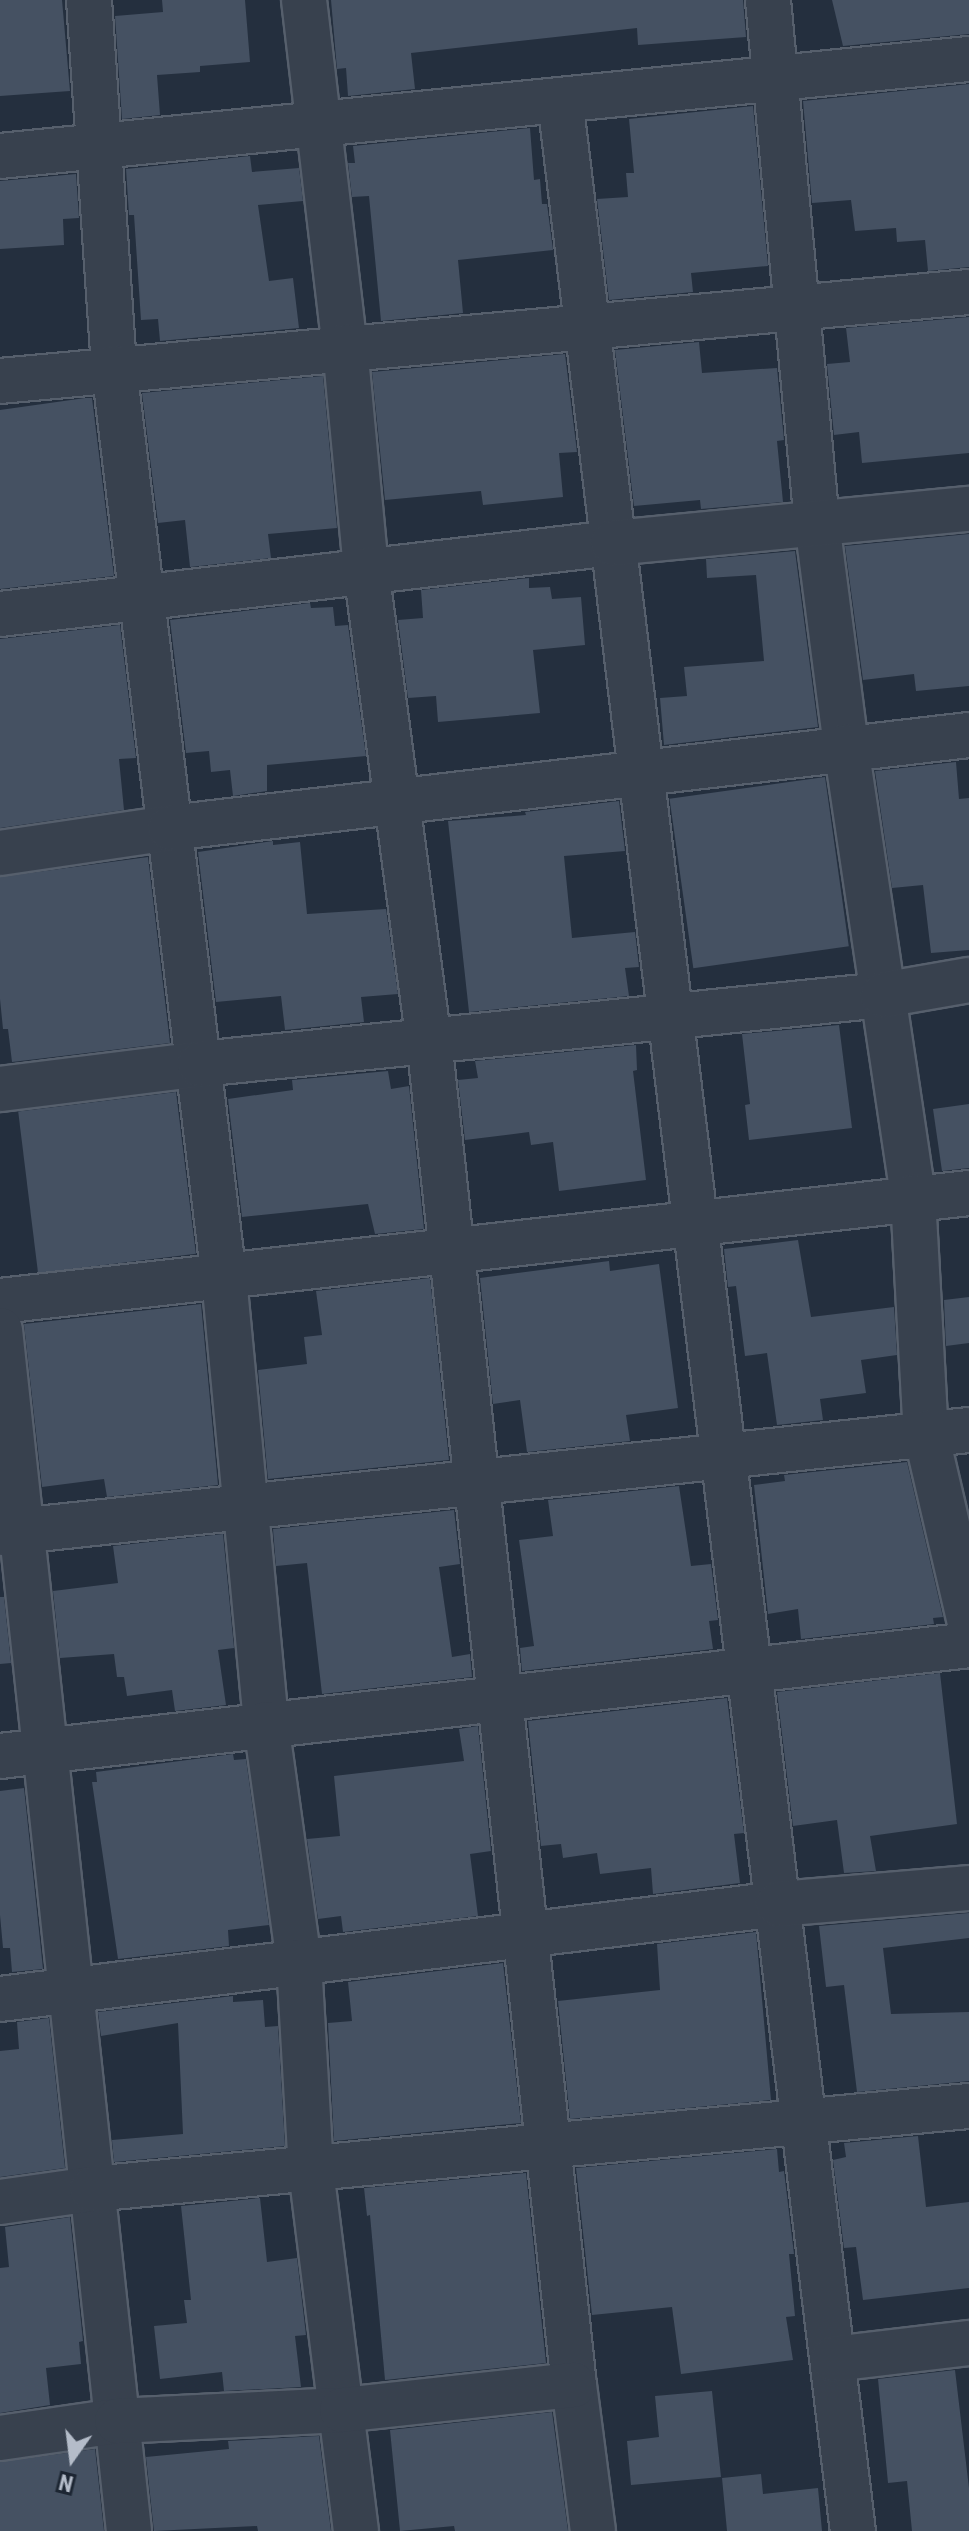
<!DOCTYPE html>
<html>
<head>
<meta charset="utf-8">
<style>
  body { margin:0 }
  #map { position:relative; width:969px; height:2531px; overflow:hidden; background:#242f3e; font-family:"Roboto Condensed",sans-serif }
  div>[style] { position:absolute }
  .building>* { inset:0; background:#455162; transform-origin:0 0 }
  .roads { filter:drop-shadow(2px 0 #565f6c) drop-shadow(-2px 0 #565f6c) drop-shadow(0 2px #565f6c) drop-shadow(0 -2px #565f6c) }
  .minor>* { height:44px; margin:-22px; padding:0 22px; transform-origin:22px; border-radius:22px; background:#38414e }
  span { translate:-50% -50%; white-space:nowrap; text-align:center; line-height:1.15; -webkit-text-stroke:7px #1d2633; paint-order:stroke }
  .north { position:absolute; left:32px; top:2419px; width:80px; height:80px; -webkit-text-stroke:6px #1d2633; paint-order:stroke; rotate:194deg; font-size:22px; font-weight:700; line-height:32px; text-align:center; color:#b4bcc9 }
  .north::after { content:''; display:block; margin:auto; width:28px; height:36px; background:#b4bcc9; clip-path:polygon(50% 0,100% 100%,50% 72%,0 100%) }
</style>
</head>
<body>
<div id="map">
  <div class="building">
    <i style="clip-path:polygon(0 0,62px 0,70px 91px,0 96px)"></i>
    <i style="clip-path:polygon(162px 0,245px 0,250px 62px,200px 66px,200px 72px,157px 75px,160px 115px,122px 119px,115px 16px,163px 12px)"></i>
    <i style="clip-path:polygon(331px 0,743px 0,746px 37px,638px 45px,637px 28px,411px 53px,415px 89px,348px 96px,346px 68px,337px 69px)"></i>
    <i style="clip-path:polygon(832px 0,969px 0,969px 34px,843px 46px)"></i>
    <i style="clip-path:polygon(969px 84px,969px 267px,928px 271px,925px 240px,897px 242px,896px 228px,855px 231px,851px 200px,812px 203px,803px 101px)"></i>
    <i style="clip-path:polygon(753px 106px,768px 266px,691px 273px,693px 292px,609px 300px,597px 199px,628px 197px,626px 173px,634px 173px,629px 119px)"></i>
    <i style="clip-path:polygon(530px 128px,534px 180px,540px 179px,542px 204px,547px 204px,553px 250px,458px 260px,463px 313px,381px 321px,369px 196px,352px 197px,348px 163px,355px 163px,353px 146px)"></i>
    <i style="clip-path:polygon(250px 156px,252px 172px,299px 168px,303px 201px,258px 205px,269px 281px,293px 278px,299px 328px,160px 341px,158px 319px,141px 320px,134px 215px,129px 215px,126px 169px)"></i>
    <i style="clip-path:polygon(76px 174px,79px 218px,63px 219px,64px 245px,0 249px,0 181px)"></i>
    <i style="clip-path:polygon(969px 317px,969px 453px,862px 463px,859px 432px,834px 435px,827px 364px,850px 362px,846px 328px)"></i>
    <i style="clip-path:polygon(699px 342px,702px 373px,777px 368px,784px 440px,777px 441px,783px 502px,701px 509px,700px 500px,634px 506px,615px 350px)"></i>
    <i style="clip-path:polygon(565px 354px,577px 452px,559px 453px,563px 497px,483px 505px,481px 491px,385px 500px,372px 372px)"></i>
    <i style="clip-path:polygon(323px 376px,337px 528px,268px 534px,271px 558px,190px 567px,185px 520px,158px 523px,142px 393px)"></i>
    <i style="clip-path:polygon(85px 398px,92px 398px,114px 576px,0 589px,0 410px)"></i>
    <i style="clip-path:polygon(969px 534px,969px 686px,916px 691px,914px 674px,863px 680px,845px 546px)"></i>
    <i style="clip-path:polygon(795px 551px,818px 727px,664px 745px,660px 698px,687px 696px,684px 667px,764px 661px,756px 575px,707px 578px,706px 559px)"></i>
    <i style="clip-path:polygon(529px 578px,529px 588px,550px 587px,552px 599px,581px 597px,585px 645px,533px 650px,540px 713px,438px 722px,436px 696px,408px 698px,398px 620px,423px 618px,421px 590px)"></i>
    <i style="clip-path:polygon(310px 603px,311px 608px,333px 607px,335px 626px,348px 625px,366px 756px,267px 765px,267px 791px,233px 796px,230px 770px,211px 772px,209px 751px,186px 753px,170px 620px)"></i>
    <i style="clip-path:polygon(120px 625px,136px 758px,119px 759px,124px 810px,0 828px,0 639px)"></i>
    <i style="clip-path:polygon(956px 762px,959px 799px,969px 798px,969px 950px,931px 953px,923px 885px,892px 888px,875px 771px)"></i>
    <i style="left:825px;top:777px;width:171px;height:157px;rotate:82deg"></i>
    <i style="clip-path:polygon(619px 801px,625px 851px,564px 856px,572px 938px,635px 932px,639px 967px,625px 968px,629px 996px,469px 1012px,448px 821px,526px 815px,525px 812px)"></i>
    <i style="clip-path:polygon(273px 841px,273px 845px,300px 842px,307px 914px,386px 909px,398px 994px,361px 997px,364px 1022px,285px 1030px,281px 996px,216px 1002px,198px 852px)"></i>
    <i style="clip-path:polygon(148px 857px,170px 1043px,12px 1062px,8px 1029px,3px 1029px,0 999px,0 877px)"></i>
    <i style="clip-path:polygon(839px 1025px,852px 1128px,749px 1140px,745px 1105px,750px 1104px,742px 1034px)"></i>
    <i style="clip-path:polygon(636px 1045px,637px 1070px,633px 1071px,646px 1180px,559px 1191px,553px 1142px,531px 1145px,529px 1132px,465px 1140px,458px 1080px,478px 1078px,475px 1061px)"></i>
    <i style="clip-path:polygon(388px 1071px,391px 1089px,409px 1086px,424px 1229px,375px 1234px,368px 1204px,242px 1217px,228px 1099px,293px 1090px,292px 1080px)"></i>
    <i style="left:176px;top:1092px;width:163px;height:159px;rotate:83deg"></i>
    <i style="clip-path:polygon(969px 1104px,969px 1168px,942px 1171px,933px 1109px)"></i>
    <i style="clip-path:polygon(798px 1240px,811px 1317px,894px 1307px,897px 1355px,861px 1360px,866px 1393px,820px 1399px,823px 1420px,777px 1425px,767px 1353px,745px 1356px,736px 1286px,728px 1287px,724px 1249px)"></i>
    <i style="clip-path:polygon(609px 1261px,610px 1271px,659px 1264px,678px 1408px,626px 1415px,630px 1441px,527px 1452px,520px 1400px,493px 1404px,480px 1278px)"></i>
    <i style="clip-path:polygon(430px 1278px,449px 1460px,268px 1479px,258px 1370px,307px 1364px,304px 1337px,322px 1335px,316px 1291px)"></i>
    <i style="clip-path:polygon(969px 1297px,969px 1343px,946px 1346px,944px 1300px)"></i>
    <i style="clip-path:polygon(201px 1304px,218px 1485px,107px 1497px,104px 1479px,42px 1487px,24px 1324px)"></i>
    <i style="clip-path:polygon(907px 1462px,943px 1617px,933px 1618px,934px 1624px,801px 1639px,798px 1609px,768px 1614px,754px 1485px,785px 1481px,784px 1475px)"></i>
    <i style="clip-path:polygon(679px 1486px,691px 1566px,711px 1564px,718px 1620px,709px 1621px,713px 1649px,522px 1671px,520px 1648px,534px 1646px,519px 1540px,553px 1536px,548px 1500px)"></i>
    <i style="clip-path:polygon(454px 1510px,460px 1564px,439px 1567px,452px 1657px,470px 1654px,472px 1677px,322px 1694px,307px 1563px,276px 1566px,273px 1529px)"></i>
    <i style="clip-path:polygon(223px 1534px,234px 1648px,218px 1650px,226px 1705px,175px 1711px,172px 1690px,127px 1696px,124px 1677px,117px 1677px,114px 1654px,60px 1658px,53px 1591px,118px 1583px,113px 1546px)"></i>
    <i style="clip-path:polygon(0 1597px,4px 1597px,11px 1663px,0 1664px)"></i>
    <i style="clip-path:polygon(940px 1673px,957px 1824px,870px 1836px,876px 1871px,844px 1873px,837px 1820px,793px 1826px,777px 1692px)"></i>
    <i style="clip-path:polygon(727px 1698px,744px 1833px,734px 1834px,740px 1883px,653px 1894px,651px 1868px,600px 1874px,597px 1853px,563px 1858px,561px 1844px,541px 1846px,528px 1721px)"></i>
    <i style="clip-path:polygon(478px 1726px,491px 1851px,470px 1854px,478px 1916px,343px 1932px,341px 1916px,318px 1919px,307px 1839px,340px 1836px,334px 1776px,464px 1761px,459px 1729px)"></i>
    <i style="clip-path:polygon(233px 1754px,234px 1760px,246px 1759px,269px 1925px,228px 1930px,229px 1946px,118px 1959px,92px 1782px,97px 1782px,96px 1772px)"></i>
    <i style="clip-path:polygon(24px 1788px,43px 1969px,12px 1972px,10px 1948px,3px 1948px,0 1915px,0 1791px)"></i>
    <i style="clip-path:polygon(969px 1913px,969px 1938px,883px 1948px,891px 2014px,969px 2012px,969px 2081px,857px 2092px,844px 1985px,826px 1987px,819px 1926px)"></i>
    <i style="clip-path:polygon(756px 1932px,771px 2100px,570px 2119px,558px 2001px,660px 1990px,657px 1944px)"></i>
    <i style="clip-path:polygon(503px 1963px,521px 2123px,334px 2141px,328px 2023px,352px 2021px,348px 1982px)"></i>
    <i style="clip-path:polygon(233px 1996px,233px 2002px,263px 2000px,265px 2027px,278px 2026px,285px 2146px,114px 2162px,112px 2140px,183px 2134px,178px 2023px,101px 2036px,98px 2012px)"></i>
    <i style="clip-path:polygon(49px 2018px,65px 2168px,0 2177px,0 2051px,19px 2049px,17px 2022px)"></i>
    <i style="clip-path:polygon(918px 2136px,926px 2207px,969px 2202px,969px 2288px,863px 2300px,856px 2247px,844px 2248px,833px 2160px,846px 2157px,844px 2143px)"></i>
    <i style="clip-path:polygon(777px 2149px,779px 2172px,784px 2171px,794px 2254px,789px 2254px,795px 2316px,786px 2317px,793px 2360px,681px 2374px,672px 2307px,592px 2315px,576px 2168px)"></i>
    <i style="clip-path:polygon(526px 2173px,546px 2363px,385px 2380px,370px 2215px,367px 2216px,364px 2188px)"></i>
    <i style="clip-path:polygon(260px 2198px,267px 2262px,297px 2258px,306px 2335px,295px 2336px,301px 2387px,224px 2391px,222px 2372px,160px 2379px,154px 2326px,187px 2323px,184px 2300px,191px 2300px,181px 2206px)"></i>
    <i style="clip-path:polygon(70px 2217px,83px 2341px,79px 2342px,81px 2364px,46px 2368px,50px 2405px,0 2413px,0 2268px,9px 2267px,5px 2227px)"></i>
    <i style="clip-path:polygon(955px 2370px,969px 2488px,969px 2531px,912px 2531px,907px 2481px,888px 2483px,878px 2379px)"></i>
    <i style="clip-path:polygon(712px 2391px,721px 2477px,631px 2485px,627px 2441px,659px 2437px,655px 2396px)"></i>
    <i style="clip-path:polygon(552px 2412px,568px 2531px,455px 2531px,454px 2526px,400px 2531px,390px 2430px)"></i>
    <i style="clip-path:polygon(319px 2436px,331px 2531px,258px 2531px,257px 2526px,154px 2531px,146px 2457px,229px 2449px,228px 2441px)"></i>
    <i style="clip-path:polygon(95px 2449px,104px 2531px,0 2531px,0 2462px)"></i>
    <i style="clip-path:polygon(761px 2474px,763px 2494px,818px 2488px,822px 2531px,727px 2531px,722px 2478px)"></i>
  </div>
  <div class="roads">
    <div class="minor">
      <i style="left:89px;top:0;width:369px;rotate:86.1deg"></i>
      <i style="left:114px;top:368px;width:917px;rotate:83.11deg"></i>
      <i style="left:224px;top:1278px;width:448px;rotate:84.6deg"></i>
      <i style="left:266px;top:1724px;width:240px;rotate:82.1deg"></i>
      <i style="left:299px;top:1962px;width:208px;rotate:86.7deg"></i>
      <i style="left:311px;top:2170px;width:364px;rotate:82.9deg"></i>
      <i style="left:304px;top:0;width:349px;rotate:83.3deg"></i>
      <i style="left:345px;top:347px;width:224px;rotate:84.6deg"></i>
      <i style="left:366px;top:570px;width:474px;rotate:82.4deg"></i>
      <i style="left:429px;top:1040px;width:1353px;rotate:83.85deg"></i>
      <i style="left:574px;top:2385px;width:147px;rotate:82.6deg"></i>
      <i style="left:768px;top:0;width:525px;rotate:84.65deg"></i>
      <i style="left:817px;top:523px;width:226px;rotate:82.6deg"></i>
      <i style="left:846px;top:747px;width:455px;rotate:81.5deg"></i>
      <i style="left:913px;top:1197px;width:237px;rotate:86.9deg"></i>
      <i style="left:926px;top:1434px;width:190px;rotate:76.9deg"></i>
      <i style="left:560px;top:100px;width:2449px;rotate:83.13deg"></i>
      <i style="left:0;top:156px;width:974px;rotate:-5.72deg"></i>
      <i style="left:0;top:381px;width:973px;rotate:-5.25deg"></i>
      <i style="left:0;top:614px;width:617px;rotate:-6.61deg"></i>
      <i style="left:613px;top:543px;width:358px;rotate:-5.5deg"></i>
      <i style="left:0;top:853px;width:172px;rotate:-8.4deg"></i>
      <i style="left:170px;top:828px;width:804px;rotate:-6.64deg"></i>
      <i style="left:0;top:1089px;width:202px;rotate:-7.1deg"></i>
      <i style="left:200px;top:1064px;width:686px;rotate:-5.77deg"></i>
      <i style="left:883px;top:995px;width:87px;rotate:-9.9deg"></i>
      <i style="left:0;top:1301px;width:975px;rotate:-6.36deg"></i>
      <i style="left:0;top:1330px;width:1208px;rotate:83.87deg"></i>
      <i style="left:0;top:1533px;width:974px;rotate:-6.07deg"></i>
      <i style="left:0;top:1756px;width:975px;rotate:-6.53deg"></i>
      <i style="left:0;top:1999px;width:784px;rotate:-6.96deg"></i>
      <i style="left:778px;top:1904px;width:192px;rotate:-4.8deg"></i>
      <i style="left:0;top:2202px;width:93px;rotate:-8deg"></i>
      <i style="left:92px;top:2189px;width:881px;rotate:-5.41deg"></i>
      <i style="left:833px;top:2359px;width:137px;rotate:-6.7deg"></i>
      <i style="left:0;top:2438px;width:118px;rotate:-8.3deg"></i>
      <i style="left:117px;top:2421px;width:225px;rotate:-2.8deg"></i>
      <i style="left:342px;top:2410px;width:233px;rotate:-6.2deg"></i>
    </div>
  </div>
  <div class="north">N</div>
</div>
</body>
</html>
